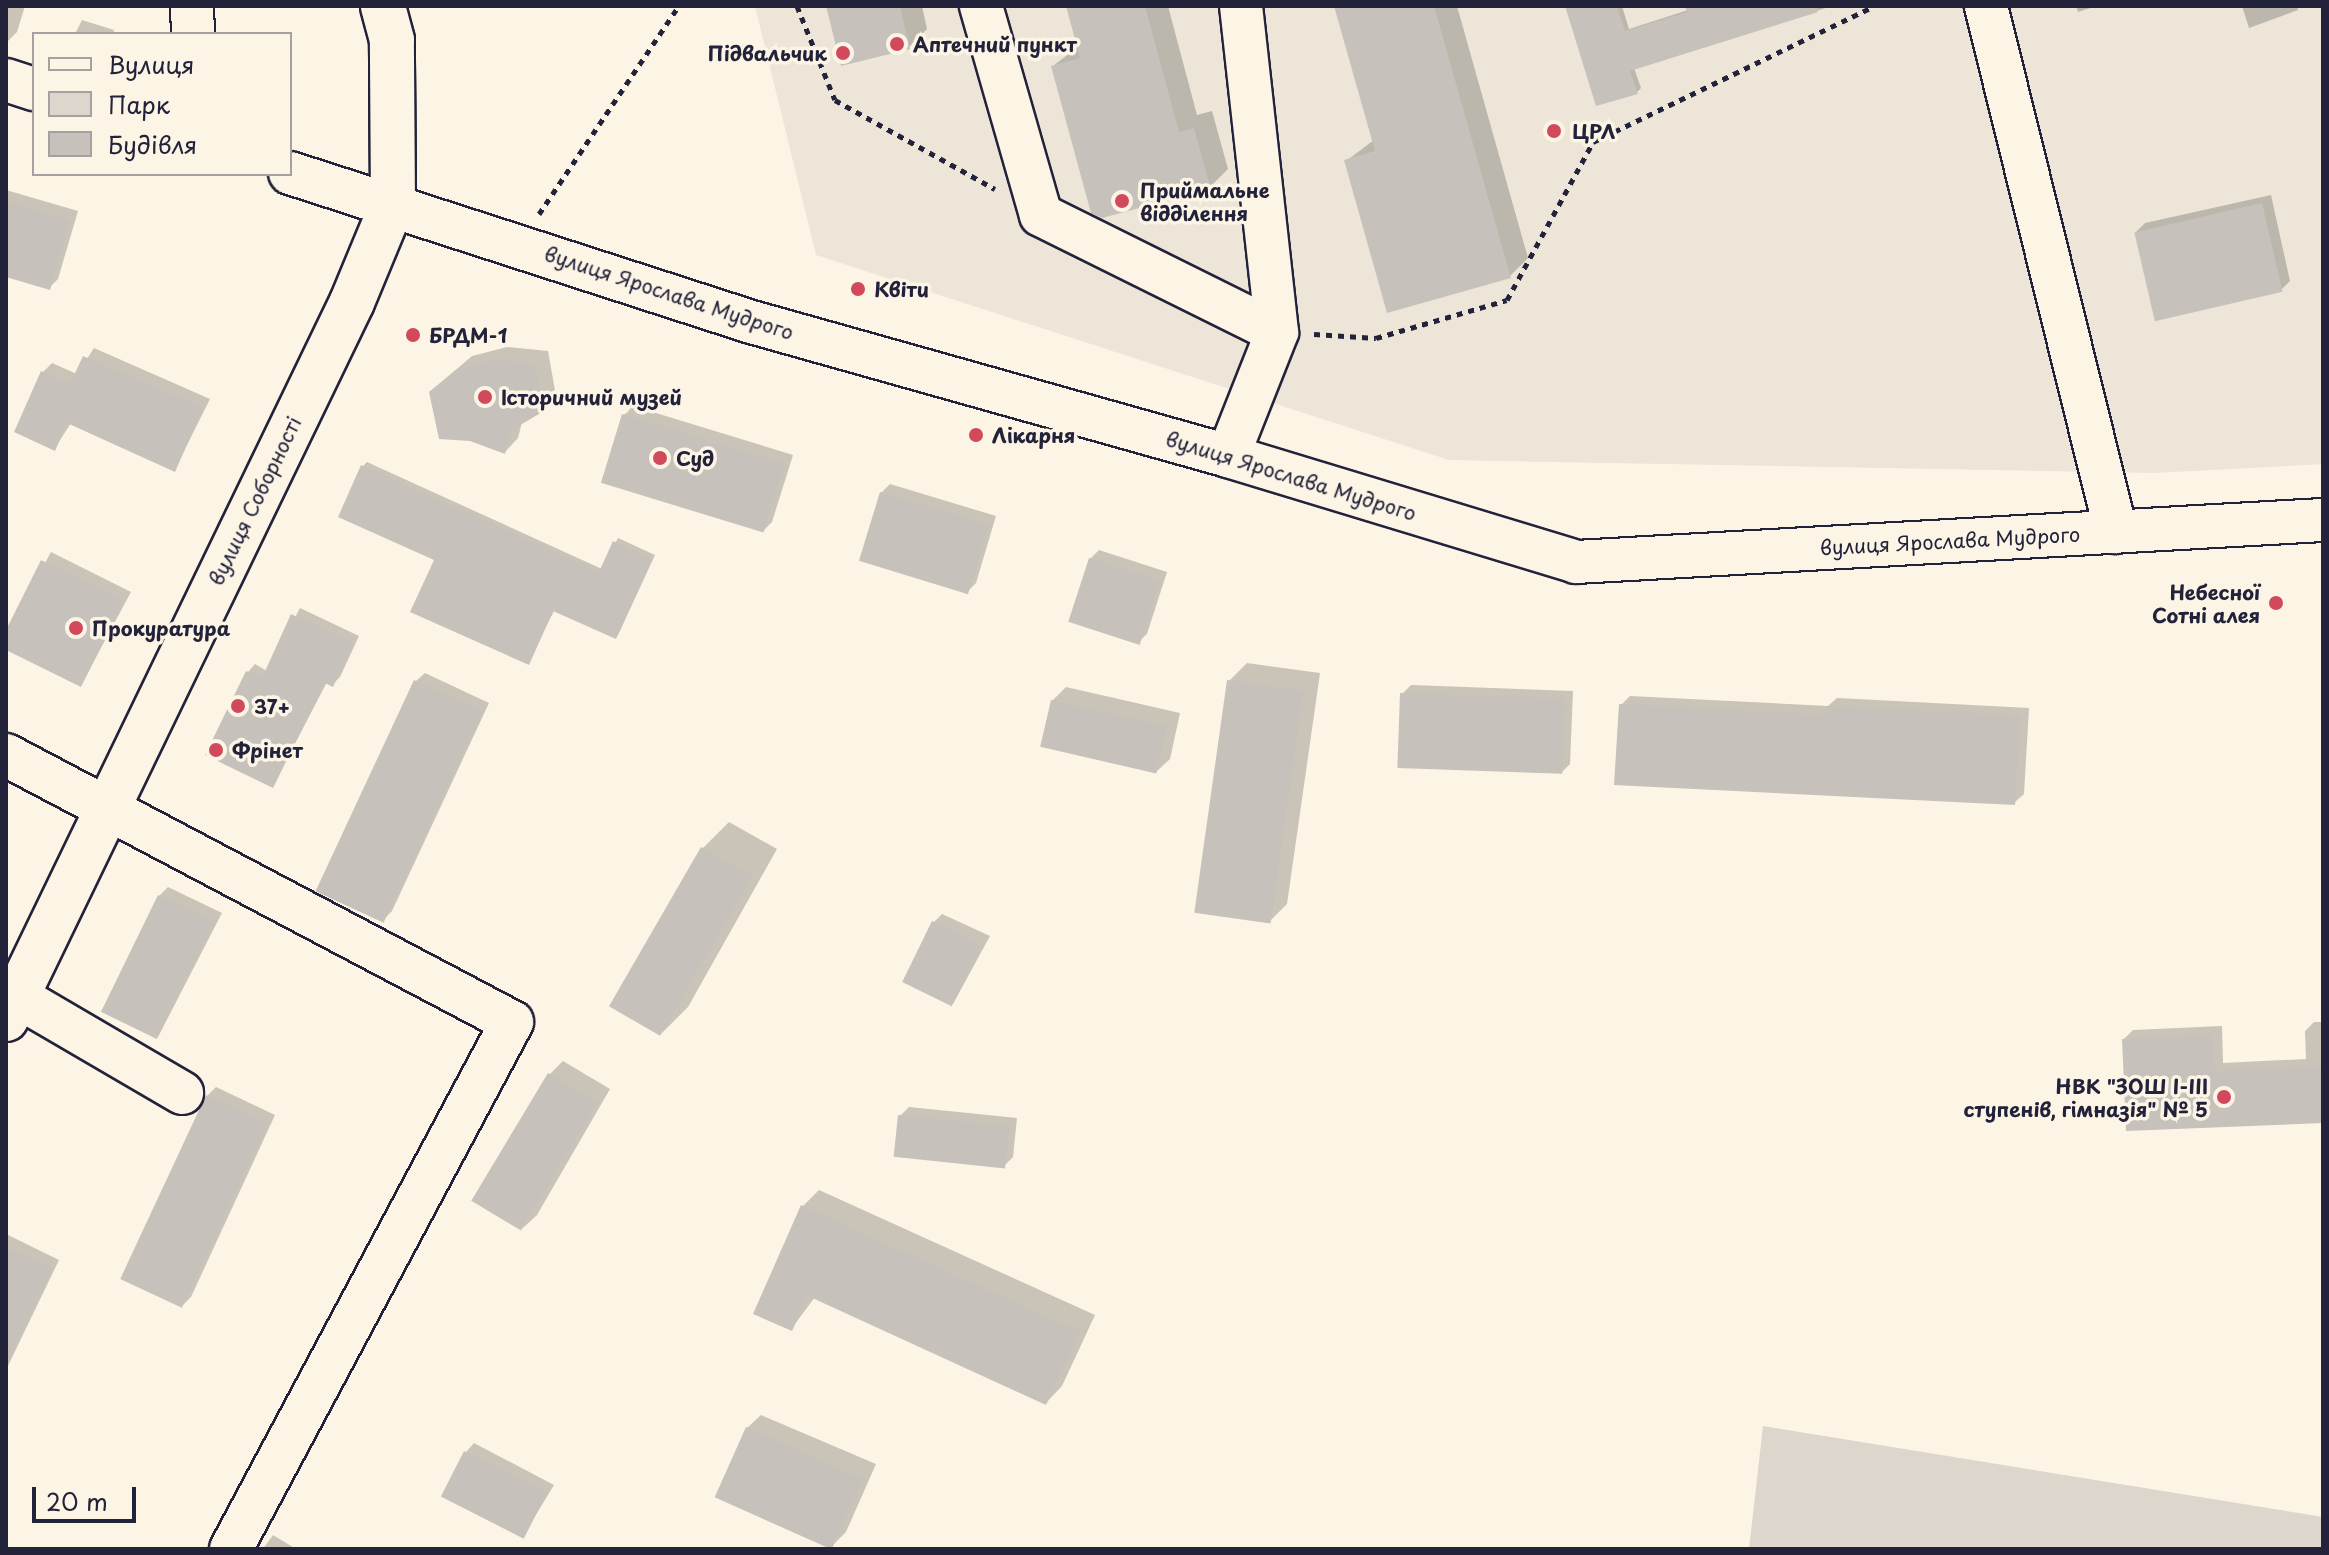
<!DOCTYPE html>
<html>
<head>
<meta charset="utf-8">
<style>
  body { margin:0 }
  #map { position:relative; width:2329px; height:1555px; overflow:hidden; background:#fcf5e5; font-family:"Playpen Sans",sans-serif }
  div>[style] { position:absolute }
  .built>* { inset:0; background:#ece5d8 }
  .green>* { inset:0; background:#dcd6cc }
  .shadow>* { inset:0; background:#0003 }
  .building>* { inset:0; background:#c6c1bb; transform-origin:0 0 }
  .path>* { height:5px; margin-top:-2.5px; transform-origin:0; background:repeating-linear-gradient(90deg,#22223b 0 6px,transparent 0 12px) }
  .roads { filter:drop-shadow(2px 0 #22223b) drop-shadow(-2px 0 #22223b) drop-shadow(0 2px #22223b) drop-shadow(0 -2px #22223b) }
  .minor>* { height:42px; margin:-21px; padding:0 21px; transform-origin:21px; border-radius:21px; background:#fcf5e5 }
  .major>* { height:44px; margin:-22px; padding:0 22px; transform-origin:22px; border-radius:22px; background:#fcf5e5 }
  .dots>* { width:22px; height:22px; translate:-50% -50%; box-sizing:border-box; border:4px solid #fcf5e5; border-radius:50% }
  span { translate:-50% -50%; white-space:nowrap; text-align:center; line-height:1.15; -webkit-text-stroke:7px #fcf5e5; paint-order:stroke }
  .poi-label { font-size:20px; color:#22223b; font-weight:700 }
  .left { translate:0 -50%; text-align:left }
  .right { translate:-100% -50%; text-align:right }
  .street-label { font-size:20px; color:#22223b }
  .frame { position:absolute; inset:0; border:8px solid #22223b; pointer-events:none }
  .legend { position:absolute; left:32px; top:32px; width:260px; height:144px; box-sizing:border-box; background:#fcf5e5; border:2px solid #a5a1a1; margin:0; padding:10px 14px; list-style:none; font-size:24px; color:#22223b }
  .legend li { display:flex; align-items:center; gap:16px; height:40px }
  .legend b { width:40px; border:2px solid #a5a1a1 }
  .scale { position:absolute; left:32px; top:1487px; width:104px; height:36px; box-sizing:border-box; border:4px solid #22223b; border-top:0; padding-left:10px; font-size:24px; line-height:28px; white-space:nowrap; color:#22223b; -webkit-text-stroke:6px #fcf5e5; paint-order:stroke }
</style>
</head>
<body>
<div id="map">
  <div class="built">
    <i style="clip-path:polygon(755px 6px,2323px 6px,2323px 464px,2155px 473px,1449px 460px,816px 255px)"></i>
  </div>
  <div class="green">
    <i style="clip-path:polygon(1763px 1426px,2323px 1517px,2323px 1549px,1749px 1549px)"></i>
  </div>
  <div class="shadow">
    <i style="clip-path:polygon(6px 6px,25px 6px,17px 32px,8px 41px)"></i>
    <i style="clip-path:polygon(829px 6px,922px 6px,927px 29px,909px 47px)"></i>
    <i style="clip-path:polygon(1068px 6px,1168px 6px,1197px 115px,1212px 111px,1228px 169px,1210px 187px,1053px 66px,1079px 46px)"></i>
    <i style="clip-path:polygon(1336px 6px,1457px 6px,1528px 258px,1510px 276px,1346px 161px,1374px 140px)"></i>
    <i style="clip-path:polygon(1567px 6px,1622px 6px,1629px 29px,1688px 10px,1687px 6px,1832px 6px,1634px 68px,1641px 88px,1637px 92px)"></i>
    <i style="clip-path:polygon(2076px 6px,2097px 6px,2078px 12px)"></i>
    <i style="clip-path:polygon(2242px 6px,2297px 6px,2298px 10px,2249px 28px)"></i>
    <i style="clip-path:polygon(82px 20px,114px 30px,113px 34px,75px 34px)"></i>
    <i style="clip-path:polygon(6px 190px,78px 211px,58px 279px,49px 288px,6px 275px)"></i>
    <i style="clip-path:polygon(2271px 195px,2290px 281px,2281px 290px,2136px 232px,2145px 223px)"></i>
    <i style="clip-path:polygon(507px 347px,548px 351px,556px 396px,522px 422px,518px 438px,505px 452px,445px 379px,472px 356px)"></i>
    <i style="clip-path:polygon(94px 348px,210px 399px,175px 469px,71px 423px,55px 448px,43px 372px,52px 363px,77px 374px)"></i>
    <i style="clip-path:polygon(633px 406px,793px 455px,772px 522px,763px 531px,624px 415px)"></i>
    <i style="clip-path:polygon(367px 462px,602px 569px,618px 538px,655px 555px,619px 633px,616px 637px,555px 609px,528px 663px,437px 559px,363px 466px)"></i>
    <i style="clip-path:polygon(890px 484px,996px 516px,976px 583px,967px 592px,881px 493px)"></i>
    <i style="clip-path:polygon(1099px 550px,1167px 572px,1147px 634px,1138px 642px,1090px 559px)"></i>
    <i style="clip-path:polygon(51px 552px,131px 592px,81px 685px,6px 648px,6px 634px)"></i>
    <i style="clip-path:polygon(300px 608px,359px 636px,340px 677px,333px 684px,327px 682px,273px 786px,248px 672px,255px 664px,267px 671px)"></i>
    <i style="clip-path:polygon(1247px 663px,1320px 673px,1287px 904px,1269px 922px,1229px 681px)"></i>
    <i style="clip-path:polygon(425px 673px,489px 703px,392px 911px,383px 920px,416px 681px)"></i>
    <i style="clip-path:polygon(1411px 685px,1573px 691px,1570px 764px,1561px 773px,1402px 694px)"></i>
    <i style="clip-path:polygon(1066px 687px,1180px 713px,1170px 759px,1156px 772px,1052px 701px)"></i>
    <i style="clip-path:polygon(1630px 696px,1828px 706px,1837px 698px,2029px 708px,2024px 794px,2015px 802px,1621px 705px)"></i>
    <i style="clip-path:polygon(729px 822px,777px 849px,688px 1007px,662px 1033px,703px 848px)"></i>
    <i style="clip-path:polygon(168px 887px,222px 913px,158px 1037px,159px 896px)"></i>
    <i style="clip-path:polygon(942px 914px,990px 936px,953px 1004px,933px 923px)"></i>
    <i style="clip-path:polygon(2314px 1022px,2323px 1022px,2323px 1121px,2124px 1039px,2133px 1030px,2222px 1026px,2223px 1063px,2306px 1059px,2305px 1031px)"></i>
    <i style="clip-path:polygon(563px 1061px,610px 1089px,537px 1215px,523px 1228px,549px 1075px)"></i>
    <i style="clip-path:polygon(216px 1087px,275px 1115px,191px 1297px,182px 1306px,207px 1096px)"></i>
    <i style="clip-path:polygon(909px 1107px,1017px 1118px,1013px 1157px,1004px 1166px,900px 1116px)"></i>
    <i style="clip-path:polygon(819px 1190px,1095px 1315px,1062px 1386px,1046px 1403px,815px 1297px,792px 1328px,803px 1206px)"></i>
    <i style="clip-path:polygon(6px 1234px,59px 1260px,6px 1370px)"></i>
    <i style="clip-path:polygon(761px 1415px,876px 1464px,846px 1532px,833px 1545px,747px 1428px)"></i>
    <i style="clip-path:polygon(474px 1443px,554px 1485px,523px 1536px,466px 1452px)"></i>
    <i style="clip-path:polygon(273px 1535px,296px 1549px,263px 1549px)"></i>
  </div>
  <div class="building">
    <i style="clip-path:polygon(826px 6px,900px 6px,910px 49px,841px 66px)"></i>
    <i style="clip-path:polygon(1066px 6px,1145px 6px,1179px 132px,1194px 128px,1211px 189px,1102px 218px,1091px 213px,1051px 66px,1080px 58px)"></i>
    <i style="clip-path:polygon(1334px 6px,1434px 6px,1511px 278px,1387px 313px,1344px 160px,1375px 151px)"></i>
    <i style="clip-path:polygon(1565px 6px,1617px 6px,1625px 31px,1687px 12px,1685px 6px,1817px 6px,1818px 12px,1630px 71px,1638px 94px,1596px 106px)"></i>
    <i style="clip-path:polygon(6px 201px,70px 220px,50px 290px,6px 277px)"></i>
    <i style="left:2262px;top:203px;width:91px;height:131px;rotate:77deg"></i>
    <i style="clip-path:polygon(83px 356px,203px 408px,175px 472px,67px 423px,55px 451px,14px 432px,41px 371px,70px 384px)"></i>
    <i style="clip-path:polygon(492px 360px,534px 364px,544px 411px,510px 431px,505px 454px,470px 441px,439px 439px,429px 392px,457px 369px)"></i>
    <i style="left:622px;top:414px;width:170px;height:72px;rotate:17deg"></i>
    <i style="clip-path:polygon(361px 465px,599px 572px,613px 541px,652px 559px,616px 639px,553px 611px,529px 665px,410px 612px,434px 560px,338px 517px)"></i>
    <i style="left:880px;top:492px;width:114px;height:72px;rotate:17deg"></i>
    <i style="left:1089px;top:558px;width:75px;height:67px;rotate:18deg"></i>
    <i style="clip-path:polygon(41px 560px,124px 601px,81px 687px,6px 650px,6px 630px)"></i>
    <i style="clip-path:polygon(291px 614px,353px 643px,333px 687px,325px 683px,273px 788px,205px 755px,246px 671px,262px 678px)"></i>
    <i style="left:414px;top:680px;width:75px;height:233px;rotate:25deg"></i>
    <i style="left:1227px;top:680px;width:77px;height:235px;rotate:8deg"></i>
    <i style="left:1400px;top:693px;width:165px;height:75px;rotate:2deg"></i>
    <i style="left:1051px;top:700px;width:119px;height:48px;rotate:13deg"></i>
    <i style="clip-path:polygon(1619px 704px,1825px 715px,1826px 706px,2021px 716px,2015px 805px,1614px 785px)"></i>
    <i style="left:701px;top:847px;width:59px;height:184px;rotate:30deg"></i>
    <i style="left:158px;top:895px;width:62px;height:130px;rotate:26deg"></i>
    <i style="left:932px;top:921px;width:55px;height:68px;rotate:26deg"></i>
    <i style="clip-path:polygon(2213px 1034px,2215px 1071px,2323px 1066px,2323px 1123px,2126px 1131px,2122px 1039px)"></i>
    <i style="left:548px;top:1073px;width:58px;height:149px;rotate:31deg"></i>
    <i style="left:206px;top:1095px;width:68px;height:203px;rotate:25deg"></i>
    <i style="left:898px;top:1115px;width:112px;height:42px;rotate:6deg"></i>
    <i style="clip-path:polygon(801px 1205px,1080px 1332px,1046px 1405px,808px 1296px,792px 1331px,753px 1314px)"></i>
    <i style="clip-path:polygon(6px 1247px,52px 1269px,6px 1364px)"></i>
    <i style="left:746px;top:1427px;width:128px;height:77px;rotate:24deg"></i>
    <i style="left:464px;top:1451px;width:93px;height:51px;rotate:27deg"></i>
  </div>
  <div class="path">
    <i style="left:797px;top:6px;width:101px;rotate:68deg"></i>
    <i style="left:835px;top:100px;width:183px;rotate:29.1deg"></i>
    <i style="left:539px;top:214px;width:251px;rotate:-56.1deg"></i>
    <i style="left:1314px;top:334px;width:62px;rotate:3.7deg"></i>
    <i style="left:1376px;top:338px;width:136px;rotate:-16.2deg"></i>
    <i style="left:1507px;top:300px;width:180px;rotate:-61.4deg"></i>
    <i style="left:1593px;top:142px;width:312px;rotate:-25.8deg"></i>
  </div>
  <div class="roads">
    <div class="minor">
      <i style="left:192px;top:6px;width:28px;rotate:88deg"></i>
      <i style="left:981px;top:6px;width:217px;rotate:74deg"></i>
      <i style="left:1041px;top:215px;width:263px;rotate:26.4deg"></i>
      <i style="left:1277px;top:332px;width:328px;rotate:-96.3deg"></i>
      <i style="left:1986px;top:6px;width:542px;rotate:76.12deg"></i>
      <i style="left:6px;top:80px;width:29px;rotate:18deg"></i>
      <i style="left:290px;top:173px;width:481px;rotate:17.9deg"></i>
      <i style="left:748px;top:321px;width:499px;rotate:15.7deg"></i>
      <i style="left:1228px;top:456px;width:364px;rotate:16.9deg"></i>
      <i style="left:1576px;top:562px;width:748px;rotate:-3.22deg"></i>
      <i style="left:1228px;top:456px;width:133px;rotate:-68.4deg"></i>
      <i style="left:6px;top:755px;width:572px;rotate:27.82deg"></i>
      <i style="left:512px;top:1022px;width:597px;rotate:118.07deg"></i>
      <i style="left:6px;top:990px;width:204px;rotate:30.3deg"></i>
    </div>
    <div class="major">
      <i style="left:6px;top:1019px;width:796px;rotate:-64.24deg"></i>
      <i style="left:352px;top:302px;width:107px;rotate:-67.5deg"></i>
      <i style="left:393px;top:203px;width:163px;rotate:-90.4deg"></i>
      <i style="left:392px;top:40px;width:35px;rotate:-105deg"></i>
    </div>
  </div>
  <div class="dots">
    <i style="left:897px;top:44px;background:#d1495b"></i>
    <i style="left:843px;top:53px;background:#d1495b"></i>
    <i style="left:1554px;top:131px;background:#d1495b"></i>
    <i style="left:1122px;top:201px;background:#d1495b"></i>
    <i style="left:858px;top:289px;background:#d1495b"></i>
    <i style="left:413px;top:335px;background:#d1495b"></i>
    <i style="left:485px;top:397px;background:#d1495b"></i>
    <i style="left:976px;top:435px;background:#d1495b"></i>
    <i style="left:660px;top:458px;background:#d1495b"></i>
    <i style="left:2276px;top:603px;background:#d1495b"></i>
    <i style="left:76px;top:628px;background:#d1495b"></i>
    <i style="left:238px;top:706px;background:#d1495b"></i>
    <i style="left:216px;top:750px;background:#d1495b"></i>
    <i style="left:2224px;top:1097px;background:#d1495b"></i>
  </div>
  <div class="poi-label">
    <span class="left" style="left:913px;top:44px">Аптечний пункт</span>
    <span class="right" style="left:827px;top:53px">Підвальчик</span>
    <span class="left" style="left:1572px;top:131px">ЦРЛ</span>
    <span class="left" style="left:1140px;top:202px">Приймальне<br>відділення</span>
    <span class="left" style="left:874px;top:289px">Квіти</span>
    <span class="left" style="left:429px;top:335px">БРДМ-1</span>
    <span class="left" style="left:501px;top:397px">Історичний музей</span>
    <span class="left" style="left:992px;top:435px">Лікарня</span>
    <span class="left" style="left:676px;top:458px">Суд</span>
    <span class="right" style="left:2260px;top:604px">Небесної<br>Сотні алея</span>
    <span class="left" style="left:92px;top:628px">Прокуратура</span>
    <span class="left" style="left:254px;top:706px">37+</span>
    <span class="left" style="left:232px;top:750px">Фрінет</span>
    <span class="right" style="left:2208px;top:1098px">НВК "ЗОШ І-ІІІ<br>ступенів, гімназія" № 5</span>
  </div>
  <div class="street-label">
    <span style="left:669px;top:293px;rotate:18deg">вулиця Ярослава Мудрого</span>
    <span style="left:1291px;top:476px;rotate:17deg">вулиця Ярослава Мудрого</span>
    <span style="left:255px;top:501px;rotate:-64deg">вулиця Соборності</span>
    <span style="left:1950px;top:541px;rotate:-3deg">вулиця Ярослава Мудрого</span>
  </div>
  <div class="frame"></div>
  <ul class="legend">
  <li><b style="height:10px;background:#fcf5e5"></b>Вулиця</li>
  <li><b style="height:22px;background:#dcd6cc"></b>Парк</li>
  <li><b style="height:22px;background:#c6c1bb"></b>Будівля</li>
  </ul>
  <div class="scale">20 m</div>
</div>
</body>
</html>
